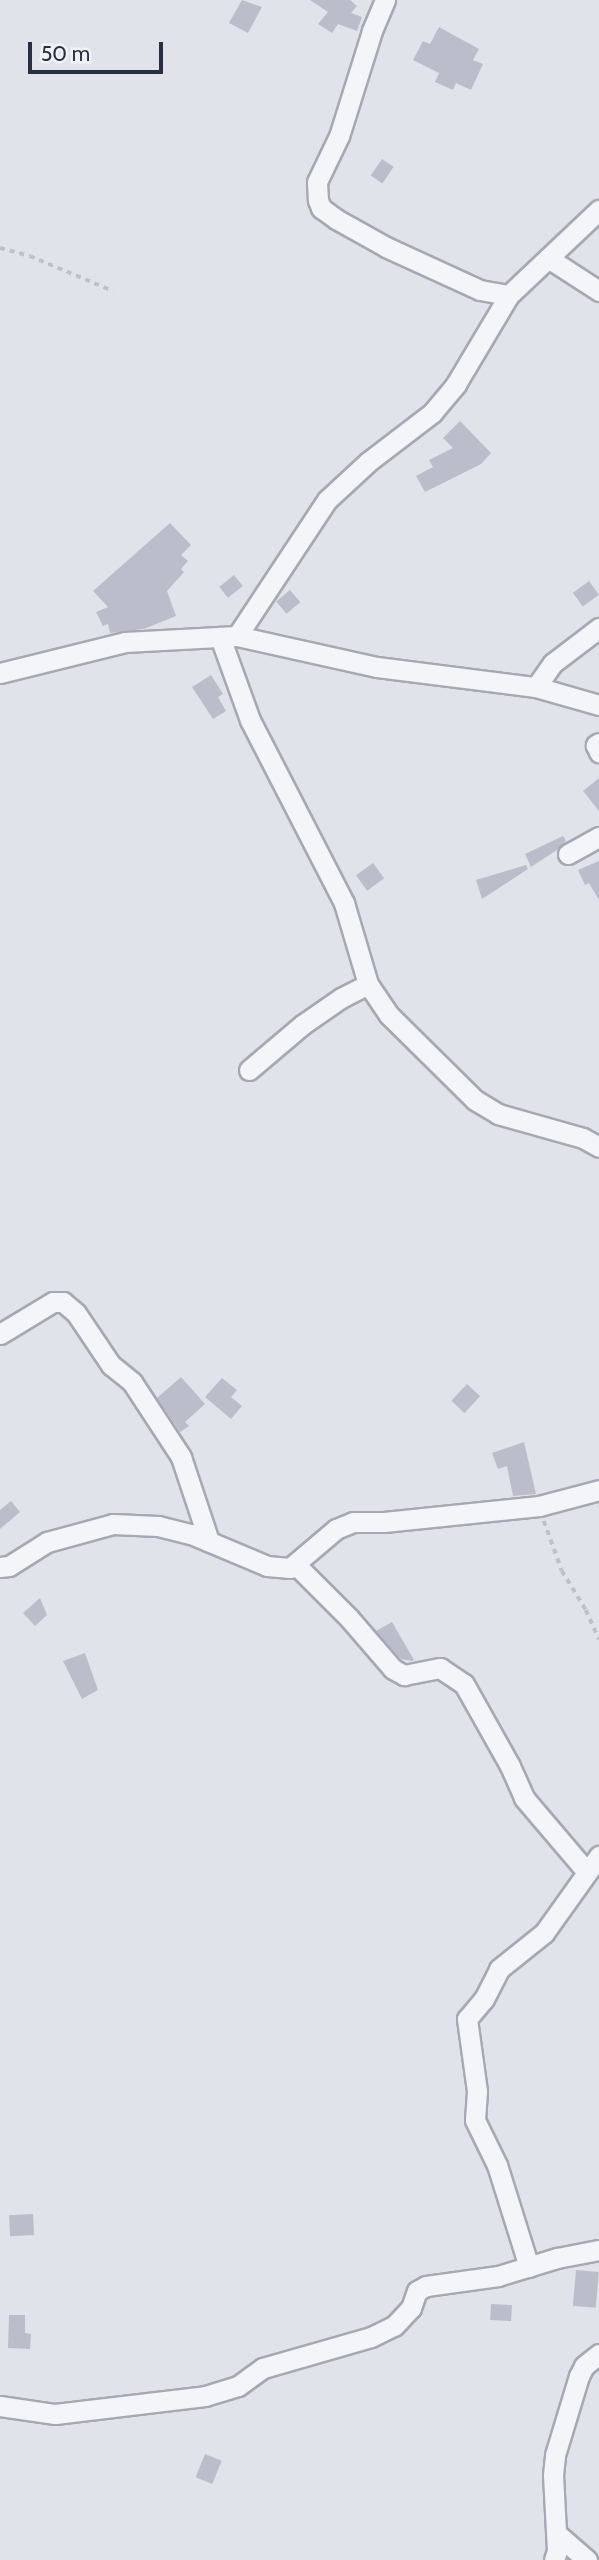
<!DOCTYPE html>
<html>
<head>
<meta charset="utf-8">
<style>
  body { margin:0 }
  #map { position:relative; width:599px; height:2560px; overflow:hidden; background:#e1e3ea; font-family:Cabin,sans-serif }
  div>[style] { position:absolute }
  .building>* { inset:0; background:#bbbeca; transform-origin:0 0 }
  .path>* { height:3.5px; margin-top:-1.75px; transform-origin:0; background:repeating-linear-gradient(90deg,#bfc1c9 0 5px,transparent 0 10px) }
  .roads { filter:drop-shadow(2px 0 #a6a9b4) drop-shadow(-2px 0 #a6a9b4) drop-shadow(0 2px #a6a9b4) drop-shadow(0 -2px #a6a9b4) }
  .minor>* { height:19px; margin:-9.5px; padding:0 9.5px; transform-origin:9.5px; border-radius:9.5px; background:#f4f5f8 }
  span { translate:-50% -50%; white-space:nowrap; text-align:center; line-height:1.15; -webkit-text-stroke:5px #f1f2f7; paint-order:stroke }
  .scale { position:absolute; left:28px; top:42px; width:135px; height:32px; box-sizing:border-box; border:4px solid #292e42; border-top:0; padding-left:9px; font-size:21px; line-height:24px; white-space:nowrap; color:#292e42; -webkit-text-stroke:5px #f1f2f7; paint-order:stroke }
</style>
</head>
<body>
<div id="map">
  <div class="building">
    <i style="clip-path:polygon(242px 0,262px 7px,248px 33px,229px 23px)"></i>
    <i style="clip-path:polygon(310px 0,350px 0,357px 6px,351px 13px,362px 17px,357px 31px,338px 24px,332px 33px,318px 24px,328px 12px)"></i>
    <i style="clip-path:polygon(439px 27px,479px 49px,473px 60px,483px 64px,471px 90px,456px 83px,453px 90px,435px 82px,439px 73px,413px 60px,423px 41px,430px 44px)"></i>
    <i style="left:382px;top:159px;width:14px;height:20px;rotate:34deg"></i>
    <i style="clip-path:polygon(460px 421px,491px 453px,481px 464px,425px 492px,416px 476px,433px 467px,429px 460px,453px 448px,443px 438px)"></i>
    <i style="clip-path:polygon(170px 523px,191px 545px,181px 555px,188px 561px,181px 569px,184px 572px,167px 591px,176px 616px,144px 629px,110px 633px,108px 624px,103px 626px,96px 612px,108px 607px,93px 591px)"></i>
    <i style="left:234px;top:575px;width:14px;height:19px;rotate:51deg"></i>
    <i style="left:589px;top:581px;width:17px;height:20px;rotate:54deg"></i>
    <i style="left:290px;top:590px;width:16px;height:18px;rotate:50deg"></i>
    <i style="clip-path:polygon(211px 675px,223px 694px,218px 697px,226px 711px,213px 719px,192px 687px)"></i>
    <i style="clip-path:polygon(599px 778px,599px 811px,583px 791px)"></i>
    <i style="clip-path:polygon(563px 836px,566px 841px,557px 850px,531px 867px,525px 854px)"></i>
    <i style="clip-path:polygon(599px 861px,599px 900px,589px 883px,585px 885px,578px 870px)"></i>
    <i style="left:373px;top:863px;width:19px;height:21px;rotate:54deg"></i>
    <i style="clip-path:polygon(526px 865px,528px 869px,482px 899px,476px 880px)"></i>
    <i style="clip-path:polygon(181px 1377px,205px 1404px,185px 1422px,189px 1426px,180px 1432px,157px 1398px)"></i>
    <i style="clip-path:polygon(222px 1378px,237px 1390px,231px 1397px,242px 1406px,231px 1419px,205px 1397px)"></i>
    <i style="left:467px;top:1384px;width:18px;height:23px;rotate:43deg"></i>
    <i style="clip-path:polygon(524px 1442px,536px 1494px,513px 1496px,507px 1466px,498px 1469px,492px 1453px)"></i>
    <i style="clip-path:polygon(11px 1501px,20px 1512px,0 1529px,0 1510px)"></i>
    <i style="clip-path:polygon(40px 1598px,47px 1615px,35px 1626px,23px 1613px)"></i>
    <i style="clip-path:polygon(392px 1622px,414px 1660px,412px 1661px,401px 1659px,376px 1631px)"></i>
    <i style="clip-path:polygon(85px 1653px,98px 1690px,82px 1699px,63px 1661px)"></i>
    <i style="left:33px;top:2214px;width:21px;height:24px;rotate:87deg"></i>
    <i style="left:576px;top:2270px;width:23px;height:36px;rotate:5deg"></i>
    <i style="left:491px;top:2304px;width:21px;height:16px;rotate:3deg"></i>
    <i style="clip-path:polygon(9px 2315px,25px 2315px,25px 2333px,31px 2334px,30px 2349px,8px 2348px)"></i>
    <i style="left:205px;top:2454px;width:18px;height:25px;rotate:22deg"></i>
  </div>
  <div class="path">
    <i style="left:0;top:248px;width:31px;rotate:15deg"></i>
    <i style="left:30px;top:256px;width:90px;rotate:22.9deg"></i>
    <i style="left:544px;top:1521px;width:53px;rotate:70.2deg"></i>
    <i style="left:562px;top:1571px;width:46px;rotate:58.4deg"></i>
    <i style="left:586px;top:1610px;width:32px;rotate:66deg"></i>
  </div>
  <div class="roads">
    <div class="minor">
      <i style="left:385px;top:0;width:34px;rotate:113deg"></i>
      <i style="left:372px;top:31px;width:110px;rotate:107.4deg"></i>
      <i style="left:339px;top:136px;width:51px;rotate:115.6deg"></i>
      <i style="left:317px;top:182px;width:18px;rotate:87deg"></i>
      <i style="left:318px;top:200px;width:9px;rotate:69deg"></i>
      <i style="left:321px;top:208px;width:19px;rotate:36deg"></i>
      <i style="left:336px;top:219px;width:57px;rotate:29.2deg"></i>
      <i style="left:386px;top:247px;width:103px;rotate:24.6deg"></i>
      <i style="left:480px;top:290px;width:29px;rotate:10deg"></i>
      <i style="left:548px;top:258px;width:61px;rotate:32.9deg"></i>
      <i style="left:237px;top:636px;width:163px;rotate:-56.5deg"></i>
      <i style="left:327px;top:500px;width:56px;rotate:-42.8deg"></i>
      <i style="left:368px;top:462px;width:81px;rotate:-37.4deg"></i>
      <i style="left:432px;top:413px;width:38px;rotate:-50deg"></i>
      <i style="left:456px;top:384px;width:104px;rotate:-59.2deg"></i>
      <i style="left:509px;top:295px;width:124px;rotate:-43.4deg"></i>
      <i style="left:220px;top:637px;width:88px;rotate:70.1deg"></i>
      <i style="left:250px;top:720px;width:206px;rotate:62.8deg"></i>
      <i style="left:344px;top:903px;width:84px;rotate:73.5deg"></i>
      <i style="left:368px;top:984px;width:37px;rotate:56deg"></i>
      <i style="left:389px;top:1015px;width:121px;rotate:44.7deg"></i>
      <i style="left:475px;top:1100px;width:27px;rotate:31deg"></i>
      <i style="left:498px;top:1114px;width:88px;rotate:15.8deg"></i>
      <i style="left:583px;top:1138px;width:18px;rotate:29deg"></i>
      <i style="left:0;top:673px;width:129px;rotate:-13.9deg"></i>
      <i style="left:125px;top:642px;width:112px;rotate:-3.1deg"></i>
      <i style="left:237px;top:636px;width:143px;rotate:12.5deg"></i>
      <i style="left:377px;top:667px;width:160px;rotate:7.2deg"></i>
      <i style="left:536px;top:687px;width:66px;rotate:15.9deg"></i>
      <i style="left:536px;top:687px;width:29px;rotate:-55deg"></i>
      <i style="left:553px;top:663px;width:58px;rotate:-37.3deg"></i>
      <i style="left:599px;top:743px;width:4px;rotate:146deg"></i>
      <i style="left:596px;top:745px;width:8px;rotate:67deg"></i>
      <i style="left:568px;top:854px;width:35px;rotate:-29deg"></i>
      <i style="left:249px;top:1070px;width:70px;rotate:-40.3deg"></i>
      <i style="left:302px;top:1025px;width:47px;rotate:-34.7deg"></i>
      <i style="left:341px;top:998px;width:30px;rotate:-27deg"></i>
      <i style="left:0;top:1334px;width:62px;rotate:-31.1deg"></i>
      <i style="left:53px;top:1302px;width:10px"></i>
      <i style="left:63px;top:1302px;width:17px;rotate:40deg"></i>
      <i style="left:76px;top:1313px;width:63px;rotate:56.1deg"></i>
      <i style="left:111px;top:1365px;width:27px;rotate:39deg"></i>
      <i style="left:132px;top:1382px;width:90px;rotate:56.8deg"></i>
      <i style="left:181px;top:1457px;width:89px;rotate:71.6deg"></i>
      <i style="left:296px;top:1565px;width:75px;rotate:45deg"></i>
      <i style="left:349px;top:1618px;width:67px;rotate:49.2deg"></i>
      <i style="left:393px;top:1669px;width:13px;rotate:29deg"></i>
      <i style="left:404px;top:1675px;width:37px;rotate:-11deg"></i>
      <i style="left:440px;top:1668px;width:29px;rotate:34deg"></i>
      <i style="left:464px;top:1684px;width:94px;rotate:60.7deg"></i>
      <i style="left:510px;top:1766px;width:35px;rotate:66deg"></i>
      <i style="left:524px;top:1798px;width:97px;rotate:49.6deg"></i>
      <i style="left:0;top:1567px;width:9px;rotate:-6deg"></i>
      <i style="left:9px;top:1566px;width:45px;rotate:-32.3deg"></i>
      <i style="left:47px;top:1542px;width:68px;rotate:-15.3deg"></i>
      <i style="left:113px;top:1524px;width:45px;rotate:2.5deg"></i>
      <i style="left:158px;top:1526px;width:34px;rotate:14deg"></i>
      <i style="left:191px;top:1534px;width:82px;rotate:22.8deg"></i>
      <i style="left:267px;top:1566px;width:23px;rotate:5deg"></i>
      <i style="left:290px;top:1568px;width:60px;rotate:-40.3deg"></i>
      <i style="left:336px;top:1529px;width:18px;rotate:-22deg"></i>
      <i style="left:353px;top:1522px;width:31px"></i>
      <i style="left:384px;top:1522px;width:156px;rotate:-5.9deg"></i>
      <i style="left:539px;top:1506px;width:62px;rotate:-14.9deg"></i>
      <i style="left:529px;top:2267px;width:107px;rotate:-107.4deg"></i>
      <i style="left:497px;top:2165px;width:50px;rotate:-116.1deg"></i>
      <i style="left:475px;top:2120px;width:29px;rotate:-86deg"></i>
      <i style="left:477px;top:2091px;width:73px;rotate:-97.9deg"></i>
      <i style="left:467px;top:2019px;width:26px;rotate:-50deg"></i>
      <i style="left:484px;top:1999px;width:34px;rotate:-63deg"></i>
      <i style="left:499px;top:1969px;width:58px;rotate:-38.7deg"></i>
      <i style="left:544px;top:1933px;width:95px;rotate:-54.5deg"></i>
      <i style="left:0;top:2406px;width:56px;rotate:8.3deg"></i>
      <i style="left:55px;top:2414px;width:151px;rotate:-6.8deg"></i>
      <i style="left:205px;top:2396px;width:34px;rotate:-17deg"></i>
      <i style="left:238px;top:2386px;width:31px;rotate:-36deg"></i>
      <i style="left:263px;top:2368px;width:112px;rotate:-16deg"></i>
      <i style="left:371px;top:2337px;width:25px;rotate:-26deg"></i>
      <i style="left:394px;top:2326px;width:25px;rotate:-47deg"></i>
      <i style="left:411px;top:2308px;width:18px;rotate:-71deg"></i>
      <i style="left:417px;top:2291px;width:10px;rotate:-29deg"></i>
      <i style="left:426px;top:2286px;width:73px;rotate:-7.9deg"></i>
      <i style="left:498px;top:2276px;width:62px;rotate:-17deg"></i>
      <i style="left:557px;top:2258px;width:43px;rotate:-10.8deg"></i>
      <i style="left:557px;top:2534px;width:40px;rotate:41deg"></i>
      <i style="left:554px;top:2560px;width:9px;rotate:-72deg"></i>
      <i style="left:557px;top:2551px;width:76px;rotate:-93deg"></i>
      <i style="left:553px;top:2475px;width:20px;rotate:-84deg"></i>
      <i style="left:555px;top:2455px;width:83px;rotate:-73.1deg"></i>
      <i style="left:579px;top:2376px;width:11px;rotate:-63deg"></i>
      <i style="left:584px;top:2366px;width:19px;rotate:-39deg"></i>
    </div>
  </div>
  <div class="scale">50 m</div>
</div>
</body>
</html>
